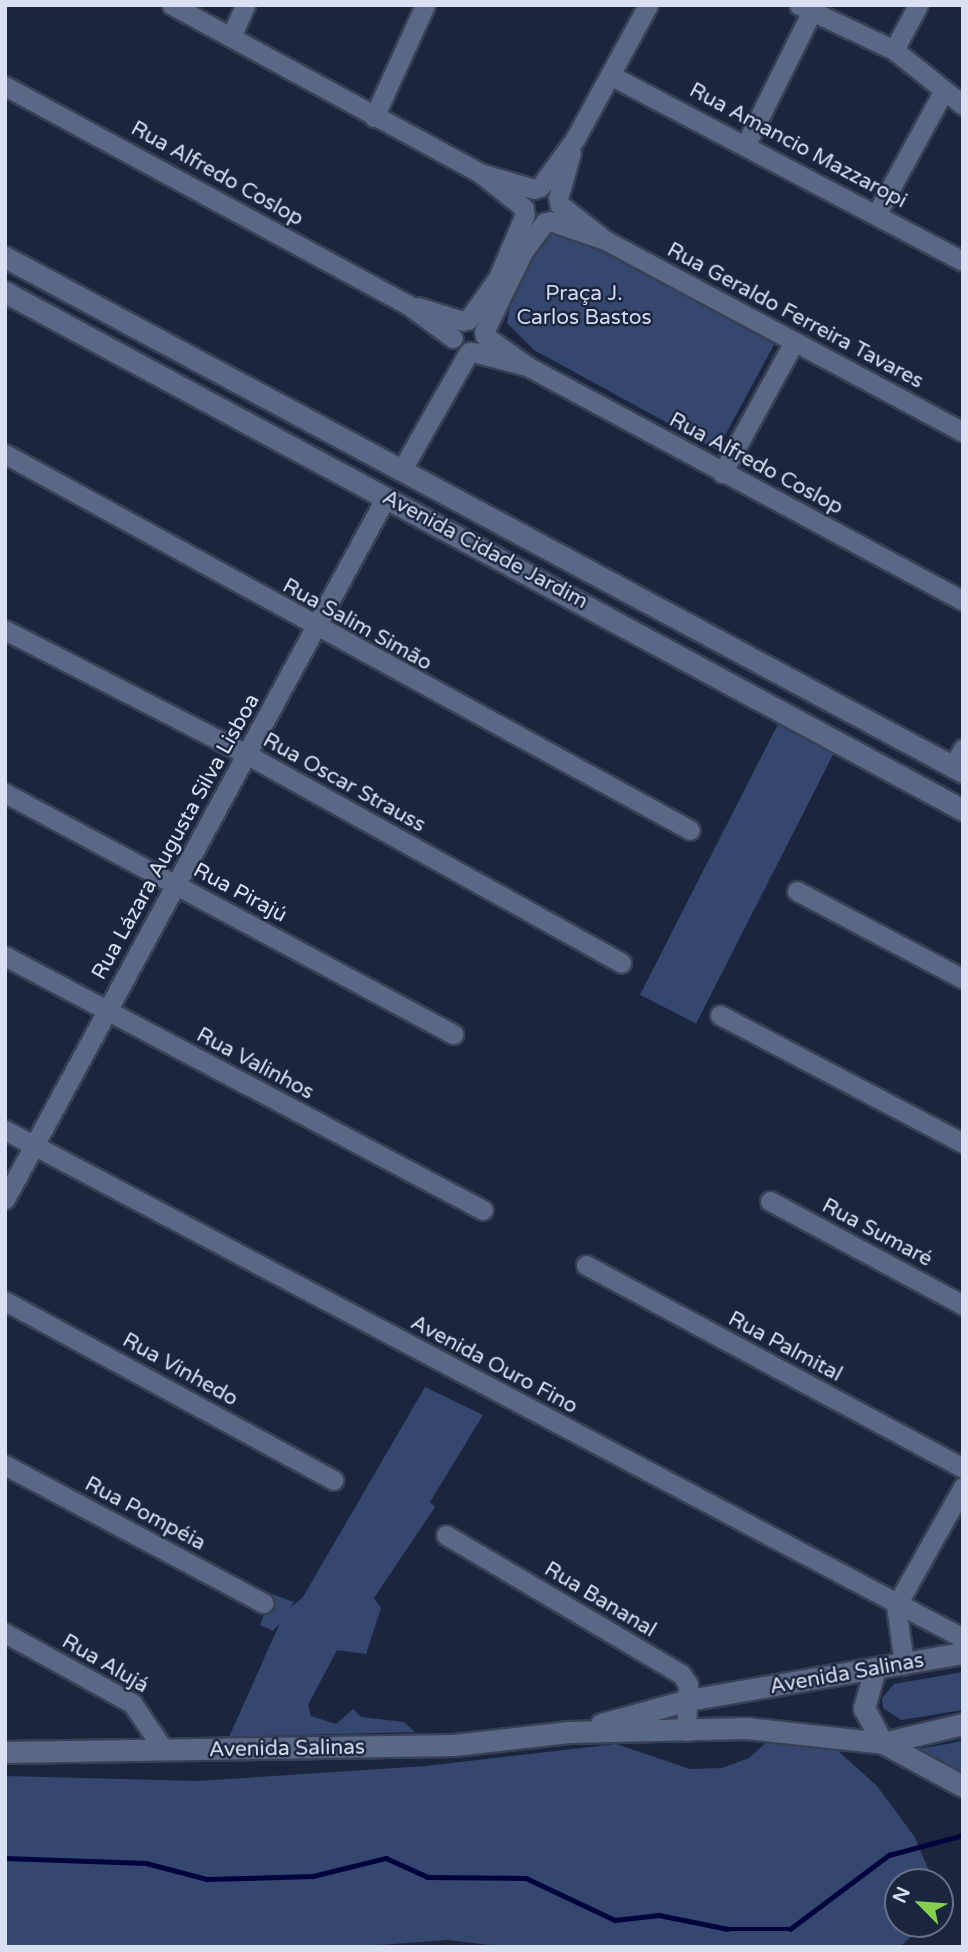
<!DOCTYPE html>
<html>
<head>
<meta charset="utf-8">
<style>
  body { margin:0 }
  #map { position:relative; width:968px; height:1952px; overflow:hidden; background:#1b253e; font-family:"Varela Round",sans-serif }
  div>[style] { position:absolute }
  .green>* { inset:0; background:#35476f; transform-origin:0 0 }
  .stream>* { height:4.5px; margin:-2.25px; padding:0 2.25px; transform-origin:2.25px; border-radius:2.25px; background:#01033d }
  .roads { filter:drop-shadow(2px 0 #384055) drop-shadow(-2px 0 #384055) drop-shadow(0 2px #384055) drop-shadow(0 -2px #384055) }
  .street>* { height:19px; margin:-9.5px; padding:0 9.5px; transform-origin:9.5px; border-radius:9.5px; background:#5b6885 }
  .secondary>* { height:21px; margin:-10.5px; padding:0 10.5px; transform-origin:10.5px; border-radius:10.5px; background:#5b6885 }
  span { translate:-50% -50%; white-space:nowrap; text-align:center; line-height:1.15; -webkit-text-stroke:5px #1b253e; paint-order:stroke }
  .street-label { font-size:21px; color:#d8e0f1 }
  .park-label { font-size:21px; color:#d1daed }
  .frame { position:absolute; inset:0; border:7px solid #d8e0f1; pointer-events:none }
  .north { position:absolute; left:884px; top:1868px; width:70px; height:70px; box-sizing:border-box; background:#1b253e; border:2px solid #677086; border-radius:50%; rotate:295deg; font-size:19px; font-weight:700; line-height:28px; text-align:center; color:#d8e0f1 }
  .north::after { content:''; display:block; margin:auto; width:24px; height:32px; background:#86cf4c; clip-path:polygon(50% 0,100% 100%,50% 72%,0 100%) }
</style>
</head>
<body>
<div id="map">
  <div class="green">
    <i style="clip-path:polygon(559px 226px,776px 341px,717px 450px,534px 350px,507px 323px,515px 284px,532px 254px)"></i>
    <i style="left:778px;top:724px;width:63px;height:304px;rotate:27deg"></i>
    <i style="clip-path:polygon(425px 1387px,483px 1415px,430px 1502px,435px 1507px,374px 1598px,381px 1608px,366px 1654px,337px 1650px,308px 1705px,311px 1716px,336px 1724px,353px 1709px,361px 1717px,404px 1722px,415px 1732px,229px 1737px,280px 1623px,273px 1631px,260px 1625px,272px 1594px,294px 1602px,289px 1609px,303px 1597px)"></i>
    <i style="clip-path:polygon(963px 1672px,963px 1710px,901px 1720px,883px 1708px,882px 1698px,894px 1684px)"></i>
    <i style="clip-path:polygon(803px 1737px,838px 1751px,877px 1786px,914px 1836px,934px 1882px,898px 1882px,898px 1924px,924px 1924px,900px 1947px,507px 1947px,448px 1940px,352px 1947px,5px 1947px,5px 1776px,199px 1781px,426px 1766px,616px 1744px,690px 1769px,722px 1768px,749px 1758px,768px 1741px)"></i>
    <i style="clip-path:polygon(963px 1740px,963px 1777px,913px 1750px,953px 1743px)"></i>
  </div>
  <div class="stream">
    <i style="left:5px;top:1858px;width:141px;rotate:2deg"></i>
    <i style="left:146px;top:1863px;width:63px;rotate:14.7deg"></i>
    <i style="left:207px;top:1879px;width:106px;rotate:-1.6deg"></i>
    <i style="left:313px;top:1876px;width:75px;rotate:-13.9deg"></i>
    <i style="left:386px;top:1858px;width:46px;rotate:24.3deg"></i>
    <i style="left:428px;top:1877px;width:98px;rotate:0.6deg"></i>
    <i style="left:526px;top:1878px;width:98px;rotate:25.3deg"></i>
    <i style="left:615px;top:1920px;width:44px;rotate:-6.5deg"></i>
    <i style="left:659px;top:1915px;width:70px;rotate:11.5deg"></i>
    <i style="left:728px;top:1929px;width:62px"></i>
    <i style="left:790px;top:1929px;width:124px;rotate:-36.8deg"></i>
    <i style="left:889px;top:1855px;width:77px;rotate:-15.1deg"></i>
  </div>
  <div class="roads">
    <div class="street">
      <i style="left:172px;top:5px;width:351px;rotate:28.6deg"></i>
      <i style="left:799px;top:5px;width:105px;rotate:25.3deg"></i>
      <i style="left:894px;top:50px;width:88px;rotate:38.6deg"></i>
      <i style="left:231px;top:37px;width:35px;rotate:-66deg"></i>
      <i style="left:894px;top:50px;width:51px;rotate:-61.9deg"></i>
      <i style="left:610px;top:75px;width:399px;rotate:27.8deg"></i>
      <i style="left:5px;top:86px;width:457px;rotate:28.5deg"></i>
      <i style="left:407px;top:304px;width:57px;rotate:36.5deg"></i>
      <i style="left:374px;top:117px;width:123px;rotate:-65.5deg"></i>
      <i style="left:746px;top:144px;width:148px;rotate:-63.6deg"></i>
      <i style="left:540px;top:187px;width:59px;rotate:-53.9deg"></i>
      <i style="left:575px;top:139px;width:153px;rotate:-61.4deg"></i>
      <i style="left:558px;top:198px;width:47px;rotate:-73.9deg"></i>
      <i style="left:524px;top:208px;width:56px;rotate:-141.5deg"></i>
      <i style="left:480px;top:173px;width:56px;rotate:16.5deg"></i>
      <i style="left:877px;top:213px;width:136px;rotate:-61.4deg"></i>
      <i style="left:550px;top:221px;width:58px;rotate:19.1deg"></i>
      <i style="left:605px;top:240px;width:58px;rotate:-142deg"></i>
      <i style="left:605px;top:240px;width:406px;rotate:28.2deg"></i>
      <i style="left:418px;top:307px;width:47px;rotate:17.3deg"></i>
      <i style="left:468px;top:320px;width:52px;rotate:-54.5deg"></i>
      <i style="left:498px;top:278px;width:69px;rotate:-67.1deg"></i>
      <i style="left:484px;top:332px;width:91px;rotate:-64deg"></i>
      <i style="left:524px;top:250px;width:35px;rotate:-53deg"></i>
      <i style="left:473px;top:352px;width:56px;rotate:14.5deg"></i>
      <i style="left:527px;top:366px;width:52px;rotate:-144.5deg"></i>
      <i style="left:527px;top:366px;width:495px;rotate:28.3deg"></i>
      <i style="left:5px;top:454px;width:781px;rotate:28.76deg"></i>
      <i style="left:401px;top:471px;width:137px;rotate:-60.3deg"></i>
      <i style="left:722px;top:473px;width:149px;rotate:-61.2deg"></i>
      <i style="left:5px;top:630px;width:273px;rotate:27.2deg"></i>
      <i style="left:248px;top:755px;width:427px;rotate:29.1deg"></i>
      <i style="left:953px;top:766px;width:20px;rotate:-60deg"></i>
      <i style="left:5px;top:793px;width:509px;rotate:28.28deg"></i>
      <i style="left:797px;top:891px;width:188px;rotate:27.9deg"></i>
      <i style="left:5px;top:956px;width:541px;rotate:27.99deg"></i>
      <i style="left:720px;top:1015px;width:275px;rotate:27.8deg"></i>
      <i style="left:5px;top:1130px;width:1084px;rotate:27.94deg"></i>
      <i style="left:5px;top:1199px;width:799px;rotate:-61.51deg"></i>
      <i style="left:770px;top:1201px;width:219px;rotate:28.3deg"></i>
      <i style="left:586px;top:1265px;width:428px;rotate:28.3deg"></i>
      <i style="left:5px;top:1301px;width:374px;rotate:28.6deg"></i>
      <i style="left:5px;top:1465px;width:293px;rotate:28.1deg"></i>
      <i style="left:446px;top:1535px;width:273px;rotate:30.6deg"></i>
      <i style="left:681px;top:1674px;width:12px;rotate:55deg"></i>
      <i style="left:688px;top:1684px;width:47px;rotate:92.4deg"></i>
      <i style="left:896px;top:1606px;width:137px;rotate:-60.6deg"></i>
      <i style="left:896px;top:1606px;width:59px;rotate:82.1deg"></i>
      <i style="left:5px;top:1633px;width:145px;rotate:28.9deg"></i>
      <i style="left:132px;top:1703px;width:57px;rotate:55.8deg"></i>
    </div>
    <div class="secondary">
      <i style="left:5px;top:257px;width:1088px;rotate:28.26deg"></i>
      <i style="left:5px;top:292px;width:1089px;rotate:28.4deg"></i>
      <i style="left:875px;top:1669px;width:41px;rotate:105.8deg"></i>
      <i style="left:864px;top:1708px;width:40px;rotate:62deg"></i>
      <i style="left:883px;top:1743px;width:91px;rotate:28.3deg"></i>
      <i style="left:601px;top:1724px;width:90px;rotate:-15.4deg"></i>
      <i style="left:688px;top:1700px;width:279px;rotate:-9.7deg"></i>
      <i style="left:5px;top:1752px;width:449px;rotate:-0.9deg"></i>
      <i style="left:454px;top:1745px;width:115px;rotate:-6.5deg"></i>
      <i style="left:568px;top:1732px;width:178px;rotate:-1.3deg"></i>
      <i style="left:746px;top:1728px;width:138px;rotate:6.2deg"></i>
      <i style="left:883px;top:1743px;width:82px;rotate:-13.4deg"></i>
    </div>
  </div>
  <div class="street-label">
    <span style="left:798px;top:146px;rotate:28deg">Rua Amancio Mazzaropi</span>
    <span style="left:217px;top:174px;rotate:29deg">Rua Alfredo Coslop</span>
    <span style="left:795px;top:316px;rotate:28deg">Rua Geraldo Ferreira Tavares</span>
    <span style="left:756px;top:464px;rotate:28deg">Rua Alfredo Coslop</span>
    <span style="left:485px;top:550px;rotate:28deg">Avenida Cidade Jardim</span>
    <span style="left:357px;top:625px;rotate:29deg">Rua Salim Simão</span>
    <span style="left:344px;top:783px;rotate:29deg">Rua Oscar Strauss</span>
    <span style="left:176px;top:837px;rotate:-61deg">Rua Lázara Augusta Silva Lisboa</span>
    <span style="left:240px;top:893px;rotate:28deg">Rua Pirajú</span>
    <span style="left:255px;top:1064px;rotate:28deg">Rua Valinhos</span>
    <span style="left:877px;top:1233px;rotate:28deg">Rua Sumaré</span>
    <span style="left:785px;top:1347px;rotate:28deg">Rua Palmital</span>
    <span style="left:494px;top:1365px;rotate:28deg">Avenida Ouro Fino</span>
    <span style="left:180px;top:1370px;rotate:29deg">Rua Vinhedo</span>
    <span style="left:145px;top:1514px;rotate:28deg">Rua Pompéia</span>
    <span style="left:600px;top:1600px;rotate:31deg">Rua Bananal</span>
    <span style="left:105px;top:1664px;rotate:30deg">Rua Alujá</span>
    <span style="left:847px;top:1674px;rotate:-10deg">Avenida Salinas</span>
    <span style="left:287px;top:1749px;rotate:-1deg">Avenida Salinas</span>
  </div>
  <div class="park-label">
    <span style="left:584px;top:306px">Praça J.<br>Carlos Bastos</span>
  </div>
  <div class="frame"></div>
  <div class="north">N</div>
</div>
</body>
</html>
